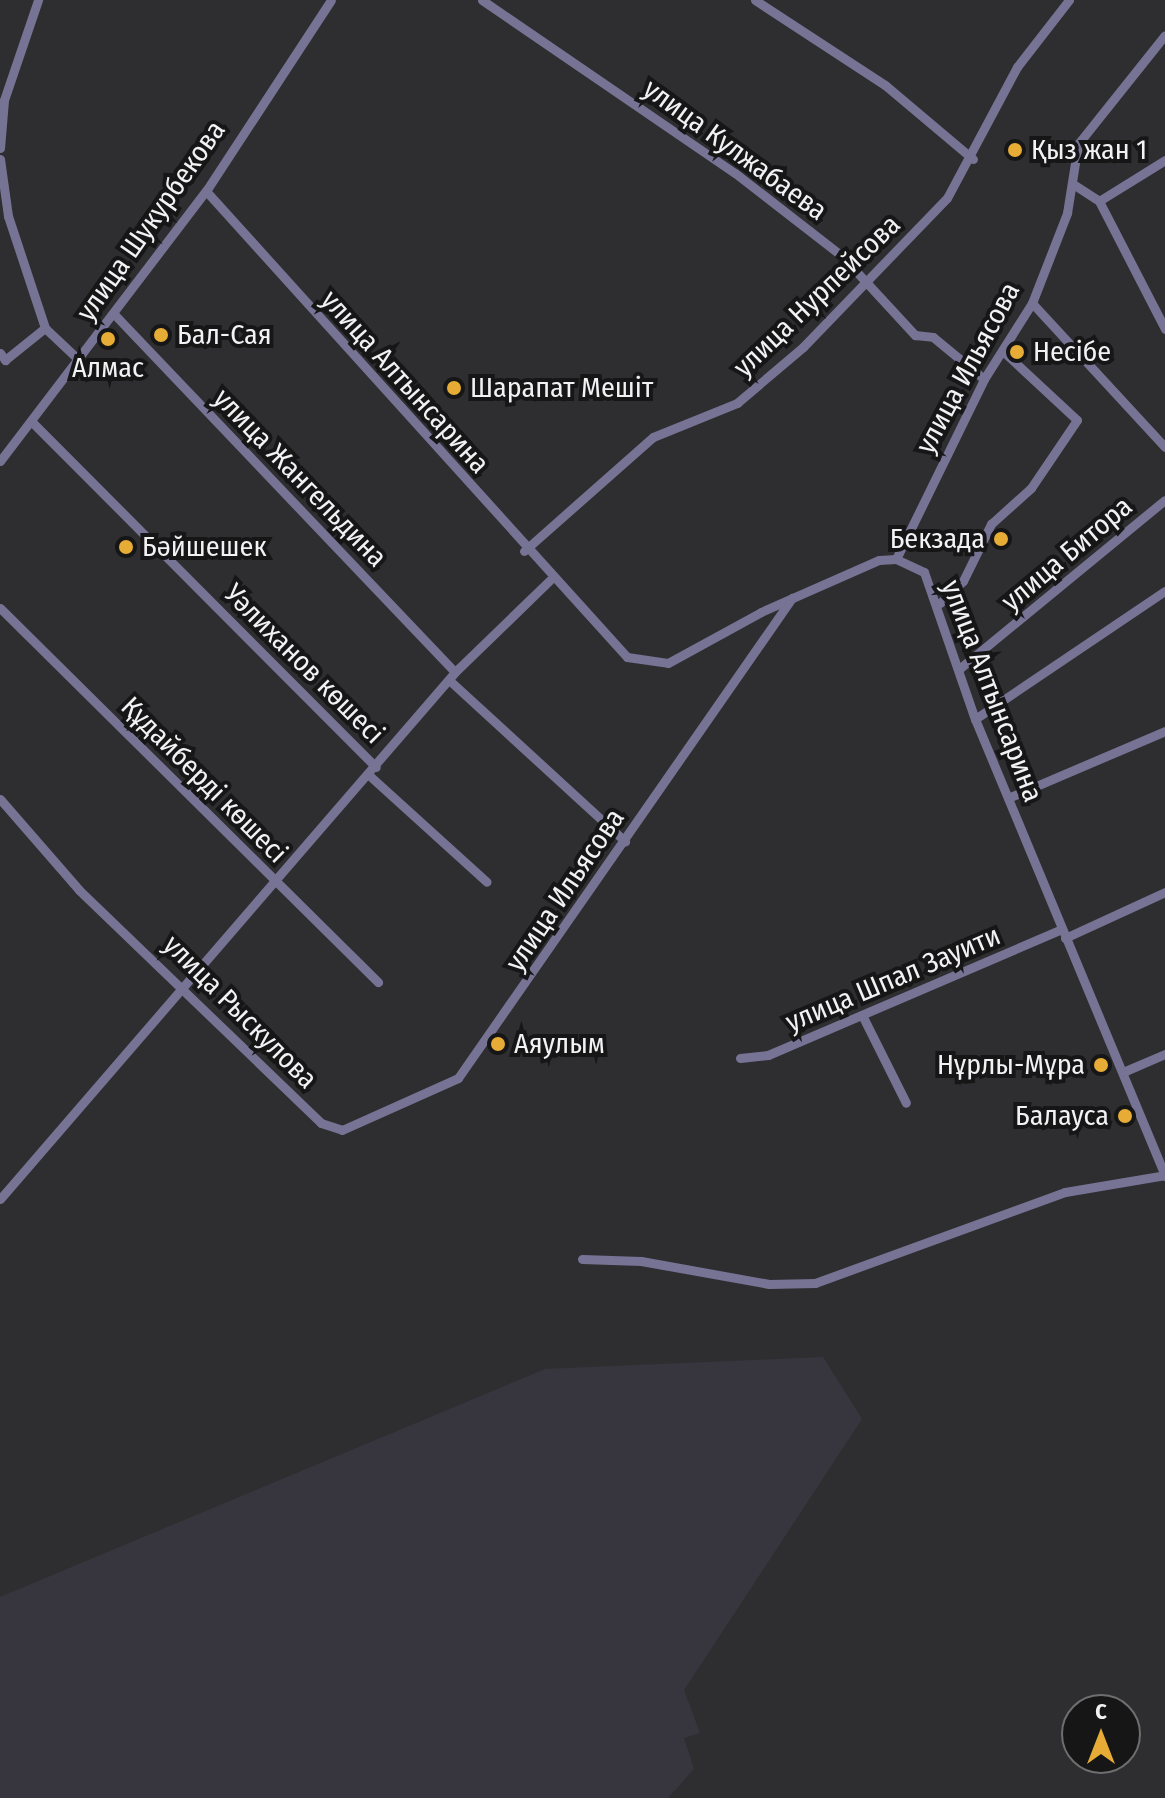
<!DOCTYPE html>
<html>
<head>
<meta charset="utf-8">
<style>
  body { margin:0 }
  #map { position:relative; width:1165px; height:1798px; overflow:hidden; background:#2e2e31; font-family:"Fira Sans Condensed",sans-serif }
  div>[style] { position:absolute }
  .built>* { inset:0; background:#37363f }
  .minor>* { height:9px; margin:-4.5px; padding:0 4.5px; transform-origin:4.5px; border-radius:4.5px; background:#777395 }
  .dots>* { width:22px; height:22px; translate:-50% -50%; box-sizing:border-box; border:4px solid #161617; border-radius:50% }
  span { translate:-50% -50%; white-space:nowrap; text-align:center; line-height:1.15; -webkit-text-stroke:8px #161617; paint-order:stroke }
  .street-label { font-size:28px; color:#f2f2f4 }
  .poi-label { font-size:28px; color:#f2f2f4 }
  .left { translate:0 -50%; text-align:left }
  .right { translate:-100% -50%; text-align:right }
  .north { position:absolute; left:1061px; top:1694px; width:80px; height:80px; box-sizing:border-box; background:#161617; border:2px solid #6e6e6f; border-radius:50%; rotate:0deg; font-size:22px; font-weight:700; line-height:32px; text-align:center; color:#f2f2f4 }
  .north::after { content:''; display:block; margin:auto; width:28px; height:36px; background:#e6ac36; clip-path:polygon(50% 0,100% 100%,50% 72%,0 100%) }
</style>
</head>
<body>
<div id="map">
  <div class="built">
    <i style="clip-path:polygon(823px 1357px,862px 1419px,684px 1690px,700px 1733px,684px 1738px,694px 1769px,668px 1798px,0 1798px,0 1597px,545px 1369px)"></i>
  </div>
  <div class="minor">
    <i style="left:482px;top:0;width:306px;rotate:34.4deg"></i>
    <i style="left:735px;top:173px;width:135px;rotate:37.8deg"></i>
    <i style="left:842px;top:256px;width:108px;rotate:47.3deg"></i>
    <i style="left:915px;top:335px;width:18px;rotate:6deg"></i>
    <i style="left:933px;top:337px;width:66px;rotate:39.5deg"></i>
    <i style="left:755px;top:0;width:155px;rotate:33.2deg"></i>
    <i style="left:885px;top:85px;width:115px;rotate:40.1deg"></i>
    <i style="left:0;top:148px;width:48px;rotate:-85.2deg"></i>
    <i style="left:4px;top:100px;width:106px;rotate:-71.2deg"></i>
    <i style="left:0;top:159px;width:58px;rotate:82deg"></i>
    <i style="left:8px;top:216px;width:118px;rotate:71.7deg"></i>
    <i style="left:45px;top:328px;width:47px;rotate:43.3deg"></i>
    <i style="left:1073px;top:184px;width:31px;rotate:33deg"></i>
    <i style="left:1099px;top:201px;width:78px;rotate:-31.8deg"></i>
    <i style="left:206px;top:191px;width:628px;rotate:47.9deg"></i>
    <i style="left:627px;top:657px;width:41px;rotate:8.3deg"></i>
    <i style="left:668px;top:663px;width:106px;rotate:-28.7deg"></i>
    <i style="left:761px;top:612px;width:129px;rotate:-23.8deg"></i>
    <i style="left:879px;top:560px;width:17px;rotate:-3deg"></i>
    <i style="left:896px;top:559px;width:31px;rotate:25deg"></i>
    <i style="left:924px;top:572px;width:156px;rotate:70.9deg"></i>
    <i style="left:975px;top:719px;width:495px;rotate:67.4deg"></i>
    <i style="left:1099px;top:201px;width:144px;rotate:62.7deg"></i>
    <i style="left:1032px;top:303px;width:196px;rotate:47.3deg"></i>
    <i style="left:114px;top:314px;width:494px;rotate:46.4deg"></i>
    <i style="left:0;top:353px;width:9px;rotate:54deg"></i>
    <i style="left:5px;top:360px;width:51px;rotate:-38.7deg"></i>
    <i style="left:32px;top:422px;width:487px;rotate:45.1deg"></i>
    <i style="left:0;top:461px;width:340px;rotate:-52.7deg"></i>
    <i style="left:206px;top:191px;width:228px;rotate:-56.8deg"></i>
    <i style="left:524px;top:551px;width:172px;rotate:-41.5deg"></i>
    <i style="left:653px;top:437px;width:91px;rotate:-22deg"></i>
    <i style="left:737px;top:403px;width:87px;rotate:-40.3deg"></i>
    <i style="left:803px;top:347px;width:207px;rotate:-46deg"></i>
    <i style="left:947px;top:198px;width:149px;rotate:-61.9deg"></i>
    <i style="left:1017px;top:67px;width:85px;rotate:-52.2deg"></i>
    <i style="left:896px;top:559px;width:200px;rotate:-63.9deg"></i>
    <i style="left:984px;top:379px;width:90px;rotate:-57.7deg"></i>
    <i style="left:1032px;top:303px;width:97px;rotate:-68.7deg"></i>
    <i style="left:1067px;top:213px;width:70px;rotate:-80.9deg"></i>
    <i style="left:1078px;top:144px;width:139px;rotate:-51.4deg"></i>
    <i style="left:940px;top:603px;width:32px;rotate:-44deg"></i>
    <i style="left:963px;top:581px;width:64px;rotate:-63.8deg"></i>
    <i style="left:991px;top:524px;width:54px;rotate:-42deg"></i>
    <i style="left:1031px;top:488px;width:82px;rotate:-55.9deg"></i>
    <i style="left:1077px;top:420px;width:98px;rotate:-137.1deg"></i>
    <i style="left:0;top:608px;width:532px;rotate:44.7deg"></i>
    <i style="left:959px;top:669px;width:266px;rotate:-39.4deg"></i>
    <i style="left:449px;top:680px;width:239px;rotate:42.5deg"></i>
    <i style="left:975px;top:719px;width:229px;rotate:-34deg"></i>
    <i style="left:371px;top:777px;width:156px;rotate:42.2deg"></i>
    <i style="left:1008px;top:798px;width:171px;rotate:-23.1deg"></i>
    <i style="left:0;top:799px;width:121px;rotate:49deg"></i>
    <i style="left:79px;top:890px;width:336px;rotate:43.9deg"></i>
    <i style="left:321px;top:1123px;width:22px;rotate:18deg"></i>
    <i style="left:342px;top:1130px;width:127px;rotate:-24.1deg"></i>
    <i style="left:458px;top:1078px;width:585px;rotate:-55.17deg"></i>
    <i style="left:1065px;top:938px;width:110px;rotate:-24.7deg"></i>
    <i style="left:862px;top:1015px;width:98px;rotate:63.4deg"></i>
    <i style="left:740px;top:1058px;width:28px;rotate:-6deg"></i>
    <i style="left:768px;top:1055px;width:320px;rotate:-23.2deg"></i>
    <i style="left:1123px;top:1072px;width:46px;rotate:-23.2deg"></i>
    <i style="left:0;top:1199px;width:696px;rotate:-49.19deg"></i>
    <i style="left:455px;top:672px;width:132px;rotate:-44.1deg"></i>
    <i style="left:582px;top:1259px;width:59px;rotate:1.9deg"></i>
    <i style="left:641px;top:1261px;width:130px;rotate:10.2deg"></i>
    <i style="left:769px;top:1284px;width:46px;rotate:-1.2deg"></i>
    <i style="left:815px;top:1283px;width:266px;rotate:-20deg"></i>
    <i style="left:1065px;top:1192px;width:101px;rotate:-9.6deg"></i>
  </div>
  <div class="dots">
    <i style="left:1015px;top:150px;background:#e6ac36"></i>
    <i style="left:161px;top:335px;background:#e6ac36"></i>
    <i style="left:108px;top:339px;background:#e6ac36"></i>
    <i style="left:1017px;top:352px;background:#e6ac36"></i>
    <i style="left:454px;top:388px;background:#e6ac36"></i>
    <i style="left:1001px;top:539px;background:#e6ac36"></i>
    <i style="left:126px;top:547px;background:#e6ac36"></i>
    <i style="left:498px;top:1044px;background:#e6ac36"></i>
    <i style="left:1101px;top:1065px;background:#e6ac36"></i>
    <i style="left:1125px;top:1116px;background:#e6ac36"></i>
  </div>
  <div class="street-label">
    <span style="left:735px;top:150px;rotate:36deg">улица Кулжабаева</span>
    <span style="left:151px;top:221px;rotate:-55deg">улица Шукурбекова</span>
    <span style="left:817px;top:296px;rotate:-44deg">улица Нурпейсова</span>
    <span style="left:968px;top:368px;rotate:-62deg">улица Ильясова</span>
    <span style="left:405px;top:382px;rotate:48deg">улица Алтынсарина</span>
    <span style="left:300px;top:478px;rotate:46deg">улица Жангельдина</span>
    <span style="left:1067px;top:554px;rotate:-40deg">улица Битора</span>
    <span style="left:304px;top:664px;rotate:45deg">Уәлиханов көшесі</span>
    <span style="left:992px;top:691px;rotate:69deg">улица Алтынсарина</span>
    <span style="left:204px;top:780px;rotate:45deg">Құдайберді көшесі</span>
    <span style="left:565px;top:890px;rotate:-56deg">улица Ильясова</span>
    <span style="left:893px;top:979px;rotate:-23deg">улица Шпал Зауити</span>
    <span style="left:240px;top:1012px;rotate:45deg">улица Рыскулова</span>
  </div>
  <div class="poi-label">
    <span class="left" style="left:1031px;top:150px">Қыз жан 1</span>
    <span class="left" style="left:177px;top:335px">Бал-Сая</span>
    <span class="left" style="left:1033px;top:352px">Несібе</span>
    <span style="left:108px;top:368px">Алмас</span>
    <span class="left" style="left:470px;top:388px">Шарапат Мешіт</span>
    <span class="right" style="left:985px;top:539px">Бекзада</span>
    <span class="left" style="left:142px;top:547px">Бәйшешек</span>
    <span class="left" style="left:514px;top:1044px">Аяулым</span>
    <span class="right" style="left:1085px;top:1065px">Нұрлы-Мұра</span>
    <span class="right" style="left:1109px;top:1116px">Балауса</span>
  </div>
  <div class="north">С</div>
</div>
</body>
</html>
